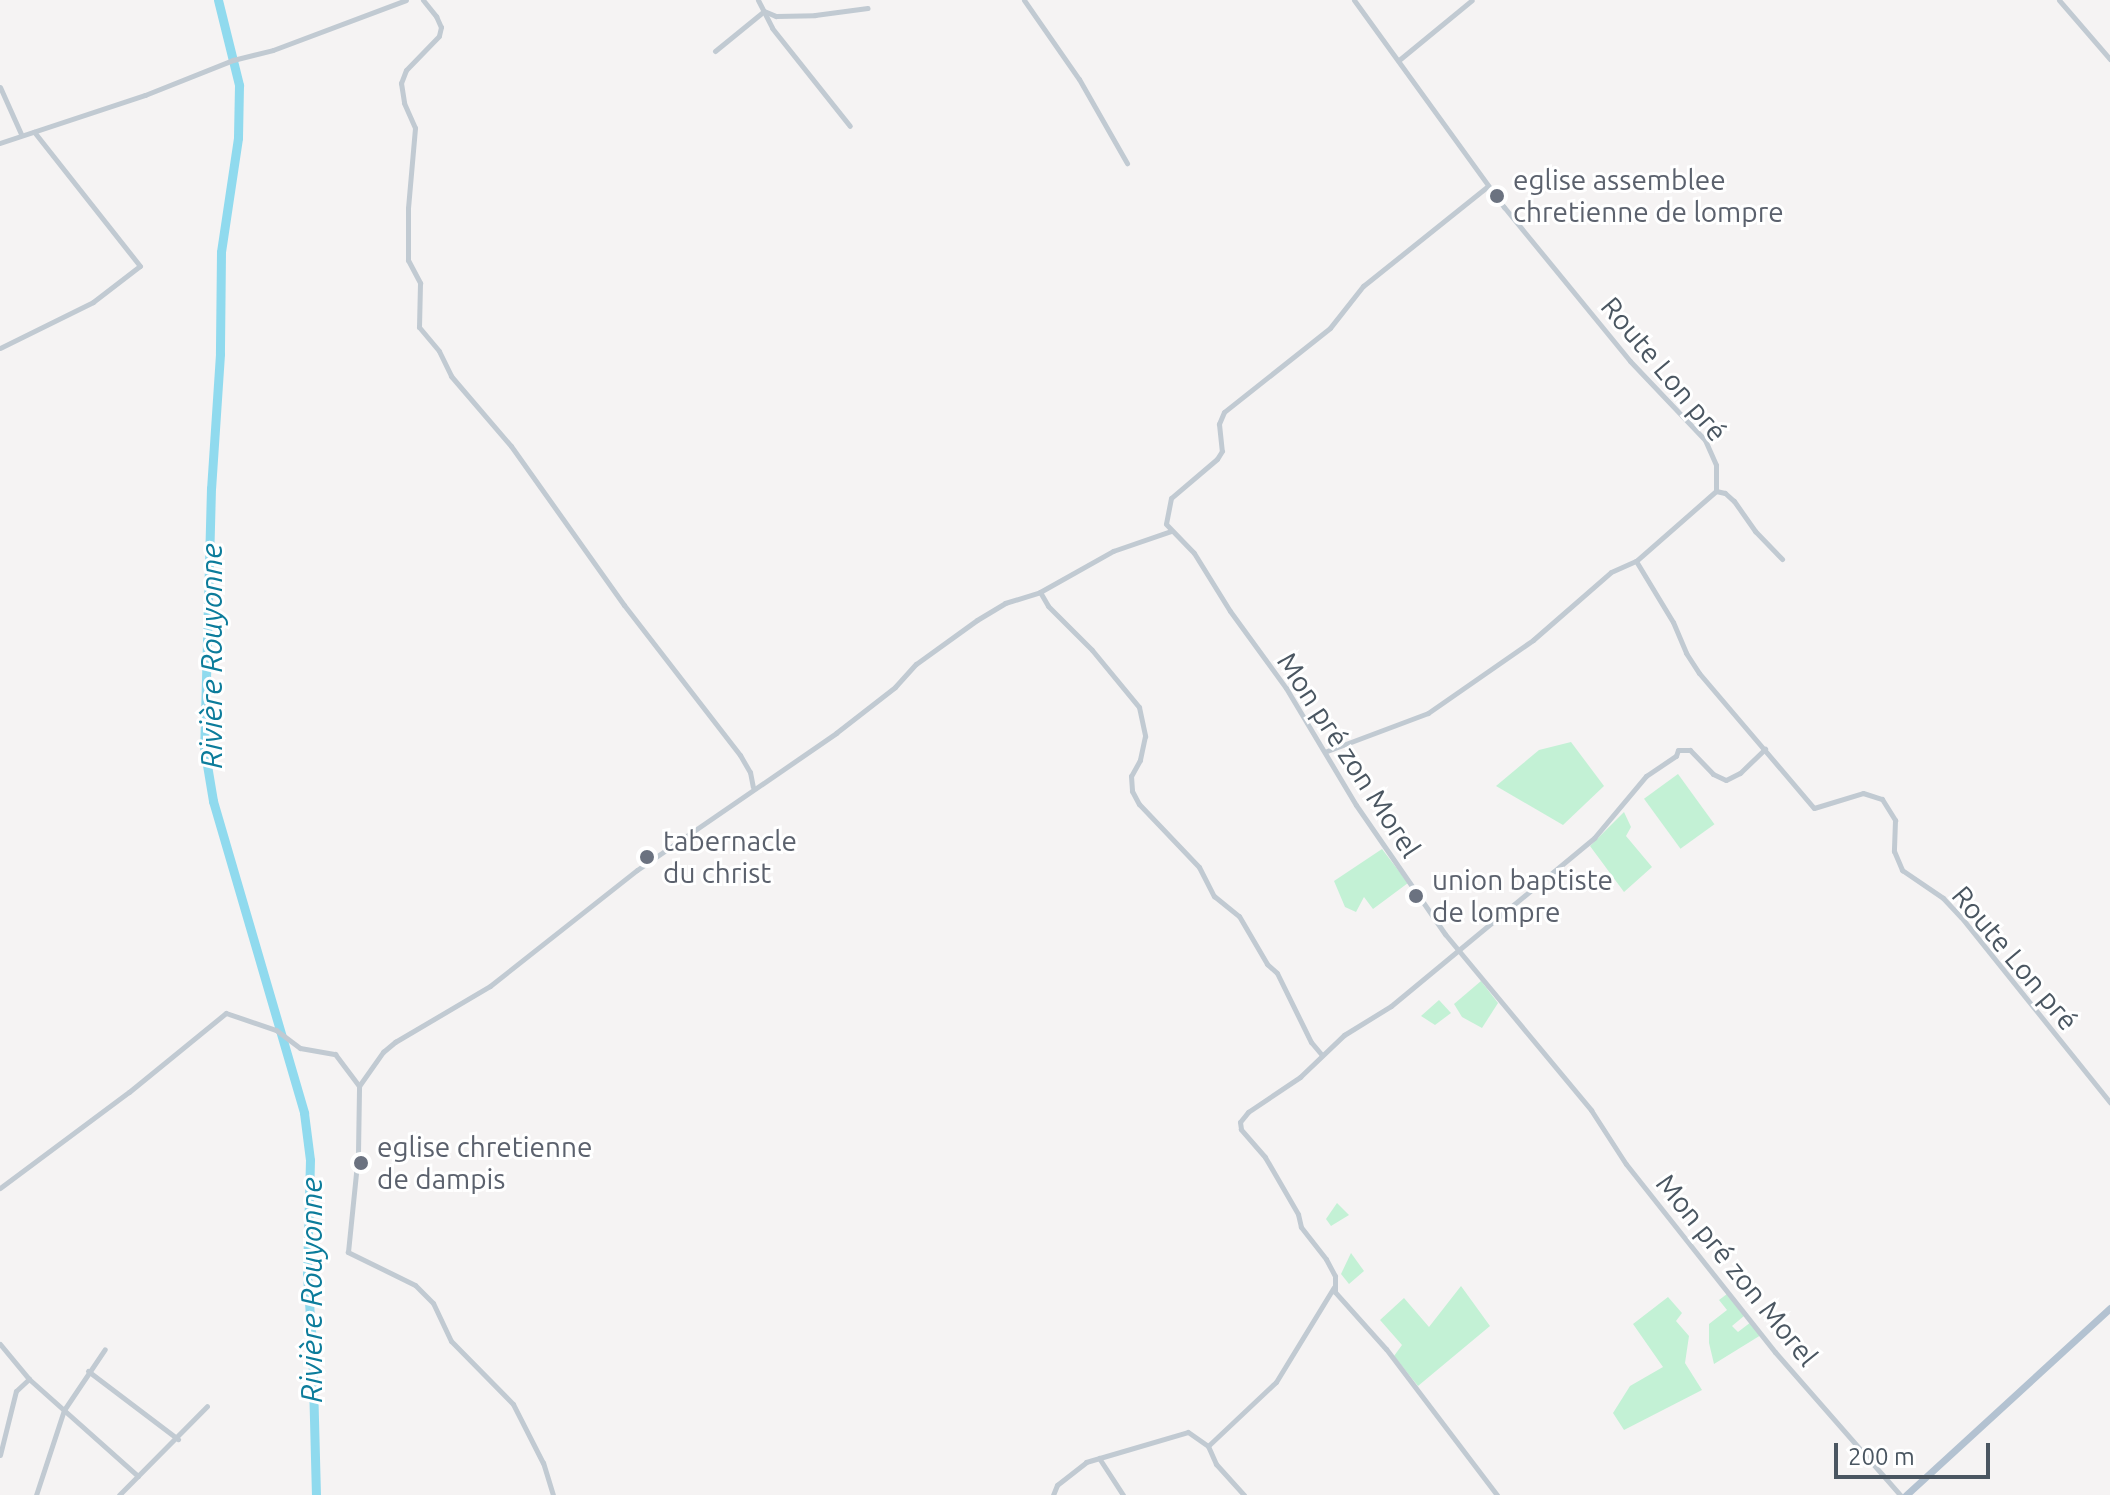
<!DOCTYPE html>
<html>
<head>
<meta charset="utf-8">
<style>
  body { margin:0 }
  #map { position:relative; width:2110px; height:1495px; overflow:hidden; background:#f5f3f3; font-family:Ubuntu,sans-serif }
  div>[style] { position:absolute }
  .green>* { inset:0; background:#c3f1d5; transform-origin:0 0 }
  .river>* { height:9px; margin:-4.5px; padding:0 4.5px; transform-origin:4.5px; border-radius:4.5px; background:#90daee }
  .minor>* { height:5px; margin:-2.5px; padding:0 2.5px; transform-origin:2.5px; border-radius:2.5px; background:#c1cad2 }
  .major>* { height:7px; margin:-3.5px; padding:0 3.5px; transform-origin:3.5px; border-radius:3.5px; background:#b3c2d1 }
  .dots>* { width:22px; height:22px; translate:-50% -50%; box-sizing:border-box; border:4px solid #fff; border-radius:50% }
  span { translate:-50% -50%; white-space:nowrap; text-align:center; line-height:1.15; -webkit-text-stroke:6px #fff; paint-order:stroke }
  .worship-label { font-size:28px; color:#5b616d }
  .left { translate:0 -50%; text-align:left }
  .street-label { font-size:28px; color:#4a5661 }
  .water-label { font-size:30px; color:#0c7c9b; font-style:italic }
  .scale { position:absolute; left:1834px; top:1443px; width:156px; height:36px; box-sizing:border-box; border:4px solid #4a5661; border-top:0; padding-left:10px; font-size:24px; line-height:28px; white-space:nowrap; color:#4a5661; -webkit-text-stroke:6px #fff; paint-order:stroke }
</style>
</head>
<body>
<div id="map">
  <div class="green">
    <i style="clip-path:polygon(1571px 742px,1604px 786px,1563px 825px,1496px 786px,1539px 750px)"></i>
    <i style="left:1678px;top:774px;width:62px;height:42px;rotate:54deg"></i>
    <i style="clip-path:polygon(1624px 812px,1631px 827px,1626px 836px,1652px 867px,1624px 892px,1590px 846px)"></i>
    <i style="clip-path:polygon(1382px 849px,1408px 883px,1373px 909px,1364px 897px,1356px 912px,1345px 907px,1334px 881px)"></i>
    <i style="clip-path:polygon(1481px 981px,1498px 1003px,1482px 1028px,1462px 1017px,1454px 1004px)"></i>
    <i style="clip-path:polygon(1439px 1000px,1451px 1013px,1435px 1025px,1421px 1016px)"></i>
    <i style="clip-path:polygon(1337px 1203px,1349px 1215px,1331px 1226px,1326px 1219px)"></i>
    <i style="clip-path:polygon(1351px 1253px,1364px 1271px,1349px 1284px,1341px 1274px)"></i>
    <i style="clip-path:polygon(1461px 1286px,1490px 1326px,1418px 1386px,1394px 1356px,1402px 1345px,1380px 1320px,1404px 1298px,1429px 1327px)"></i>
    <i style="clip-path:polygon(1727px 1294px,1744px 1316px,1732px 1326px,1738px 1332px,1751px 1322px,1761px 1335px,1714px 1364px,1709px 1343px,1709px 1324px,1727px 1310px,1719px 1300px)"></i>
    <i style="clip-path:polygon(1668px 1297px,1682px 1313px,1676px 1321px,1689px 1336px,1685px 1363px,1702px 1390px,1624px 1430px,1613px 1413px,1630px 1386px,1663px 1367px,1633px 1324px)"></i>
  </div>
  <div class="river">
    <i style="left:218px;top:0;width:88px;rotate:76.1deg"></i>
    <i style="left:239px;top:85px;width:53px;rotate:91.1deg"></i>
    <i style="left:238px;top:138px;width:115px;rotate:98.5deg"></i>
    <i style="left:221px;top:252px;width:102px;rotate:90.6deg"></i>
    <i style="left:220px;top:354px;width:134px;rotate:93.8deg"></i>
    <i style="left:211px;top:488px;width:259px;rotate:91.5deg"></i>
    <i style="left:204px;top:747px;width:55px;rotate:80.5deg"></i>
    <i style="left:213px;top:801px;width:325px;rotate:73.7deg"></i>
    <i style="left:304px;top:1113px;width:47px;rotate:82.7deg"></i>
    <i style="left:310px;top:1160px;width:115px;rotate:91.5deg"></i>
    <i style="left:307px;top:1275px;width:68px;rotate:85.8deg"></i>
    <i style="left:312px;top:1343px;width:152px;rotate:88.5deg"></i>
  </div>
  <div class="minor">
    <i style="left:423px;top:0;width:21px;rotate:51deg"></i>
    <i style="left:436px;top:16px;width:12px;rotate:66deg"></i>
    <i style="left:441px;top:27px;width:9px;rotate:103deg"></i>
    <i style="left:439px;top:36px;width:47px;rotate:134.1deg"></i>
    <i style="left:406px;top:70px;width:14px;rotate:111deg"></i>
    <i style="left:401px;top:83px;width:20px;rotate:81deg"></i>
    <i style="left:404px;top:103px;width:27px;rotate:66deg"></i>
    <i style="left:415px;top:128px;width:80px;rotate:95deg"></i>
    <i style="left:408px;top:208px;width:52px;rotate:90deg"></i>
    <i style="left:408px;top:260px;width:26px;rotate:62deg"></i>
    <i style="left:420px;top:283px;width:44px;rotate:91.3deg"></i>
    <i style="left:419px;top:327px;width:31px;rotate:50deg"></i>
    <i style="left:439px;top:351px;width:28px;rotate:64deg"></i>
    <i style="left:451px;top:376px;width:92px;rotate:49.4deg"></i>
    <i style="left:511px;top:446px;width:195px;rotate:54.6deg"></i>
    <i style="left:624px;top:605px;width:190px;rotate:52.3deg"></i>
    <i style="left:740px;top:755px;width:20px;rotate:60deg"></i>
    <i style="left:750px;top:772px;width:15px;rotate:79deg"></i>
    <i style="left:758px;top:0;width:31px;rotate:63deg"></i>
    <i style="left:772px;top:28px;width:125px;rotate:51.5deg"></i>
    <i style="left:1024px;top:0;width:96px;rotate:55.2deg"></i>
    <i style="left:1079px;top:79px;width:97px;rotate:60.3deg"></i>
    <i style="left:1354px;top:0;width:256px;rotate:54.1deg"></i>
    <i style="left:1504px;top:207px;width:199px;rotate:50.7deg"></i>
    <i style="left:1630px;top:361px;width:109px;rotate:46.5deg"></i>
    <i style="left:1705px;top:440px;width:27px;rotate:66deg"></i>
    <i style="left:1716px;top:465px;width:26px;rotate:90deg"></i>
    <i style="left:1716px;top:491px;width:106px;rotate:138.8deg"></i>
    <i style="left:1636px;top:561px;width:71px;rotate:58.8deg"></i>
    <i style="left:1673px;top:622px;width:34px;rotate:67deg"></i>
    <i style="left:1686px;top:653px;width:24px;rotate:57deg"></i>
    <i style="left:1699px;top:673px;width:177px;rotate:49.6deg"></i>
    <i style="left:1814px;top:808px;width:51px;rotate:-17deg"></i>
    <i style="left:1863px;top:793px;width:20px;rotate:18deg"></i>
    <i style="left:1882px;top:799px;width:25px;rotate:58deg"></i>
    <i style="left:1895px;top:820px;width:31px;rotate:92deg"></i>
    <i style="left:1894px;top:851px;width:21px;rotate:67deg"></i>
    <i style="left:1902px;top:870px;width:50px;rotate:34.3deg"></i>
    <i style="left:1943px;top:898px;width:26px;rotate:47deg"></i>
    <i style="left:1961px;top:917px;width:238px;rotate:51.2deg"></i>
    <i style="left:2059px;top:0;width:78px;rotate:49.2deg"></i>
    <i style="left:715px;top:51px;width:63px;rotate:-39.2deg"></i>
    <i style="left:764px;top:11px;width:13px;rotate:23deg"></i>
    <i style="left:776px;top:16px;width:39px;rotate:-1deg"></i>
    <i style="left:815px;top:15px;width:53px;rotate:-7.5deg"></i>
    <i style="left:1399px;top:60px;width:94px;rotate:-39.4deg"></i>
    <i style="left:0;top:87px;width:51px;rotate:65.9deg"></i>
    <i style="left:0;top:143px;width:153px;rotate:-18.3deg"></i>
    <i style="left:145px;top:95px;width:95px;rotate:-21.7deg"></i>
    <i style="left:233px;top:60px;width:41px;rotate:-14deg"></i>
    <i style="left:273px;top:50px;width:142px;rotate:-20.6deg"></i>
    <i style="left:1488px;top:186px;width:160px;rotate:141.3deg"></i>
    <i style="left:1363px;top:286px;width:53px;rotate:128.2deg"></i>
    <i style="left:1330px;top:328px;width:135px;rotate:141.6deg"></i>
    <i style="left:1224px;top:412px;width:13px;rotate:113deg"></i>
    <i style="left:1219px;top:424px;width:27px;rotate:84deg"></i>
    <i style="left:1222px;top:451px;width:9px;rotate:122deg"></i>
    <i style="left:1217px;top:459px;width:60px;rotate:139.7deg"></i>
    <i style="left:1171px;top:498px;width:26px;rotate:101deg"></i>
    <i style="left:1166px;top:524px;width:40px;rotate:46deg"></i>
    <i style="left:1194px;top:553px;width:68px;rotate:58.2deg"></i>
    <i style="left:1230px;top:611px;width:95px;rotate:54deg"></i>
    <i style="left:1286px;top:688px;width:136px;rotate:59.1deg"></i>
    <i style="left:1356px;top:805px;width:157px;rotate:55.4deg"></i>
    <i style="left:1445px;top:934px;width:229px;rotate:50.3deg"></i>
    <i style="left:1591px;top:1110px;width:64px;rotate:57.1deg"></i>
    <i style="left:1626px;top:1164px;width:240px;rotate:51.6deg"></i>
    <i style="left:1775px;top:1352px;width:190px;rotate:48.8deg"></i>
    <i style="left:0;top:348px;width:104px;rotate:-26.3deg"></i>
    <i style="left:93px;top:302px;width:59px;rotate:-37.5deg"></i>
    <i style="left:140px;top:266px;width:171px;rotate:-128.3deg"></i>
    <i style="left:1716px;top:491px;width:9px;rotate:13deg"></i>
    <i style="left:1725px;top:493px;width:12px;rotate:42deg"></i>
    <i style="left:1734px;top:501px;width:37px;rotate:55deg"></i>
    <i style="left:1755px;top:531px;width:39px;rotate:46deg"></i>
    <i style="left:1040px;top:592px;width:16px;rotate:60deg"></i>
    <i style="left:1048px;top:606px;width:62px;rotate:45deg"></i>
    <i style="left:1092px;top:650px;width:74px;rotate:50.5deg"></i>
    <i style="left:1139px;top:707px;width:30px;rotate:78deg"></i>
    <i style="left:1145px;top:736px;width:25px;rotate:102deg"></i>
    <i style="left:1140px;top:760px;width:18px;rotate:119deg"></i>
    <i style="left:1131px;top:776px;width:15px;rotate:86deg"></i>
    <i style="left:1132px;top:791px;width:15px;rotate:62deg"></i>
    <i style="left:1139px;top:804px;width:87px;rotate:46.4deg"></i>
    <i style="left:1199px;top:867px;width:33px;rotate:63deg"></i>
    <i style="left:1214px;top:896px;width:32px;rotate:39deg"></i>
    <i style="left:1239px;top:916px;width:56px;rotate:59.7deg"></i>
    <i style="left:1267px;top:964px;width:13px;rotate:42deg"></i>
    <i style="left:1277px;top:973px;width:77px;rotate:63.8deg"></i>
    <i style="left:1311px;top:1042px;width:16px;rotate:50deg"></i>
    <i style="left:1327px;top:751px;width:108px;rotate:-20.6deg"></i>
    <i style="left:1428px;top:713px;width:128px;rotate:-34.8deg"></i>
    <i style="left:1533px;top:640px;width:103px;rotate:-41.1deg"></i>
    <i style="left:1611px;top:572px;width:27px;rotate:-24deg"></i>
    <i style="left:0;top:1188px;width:161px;rotate:-36.7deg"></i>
    <i style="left:129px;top:1092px;width:125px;rotate:-39.2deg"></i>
    <i style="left:226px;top:1013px;width:53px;rotate:18.8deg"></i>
    <i style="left:276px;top:1030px;width:30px;rotate:37deg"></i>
    <i style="left:300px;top:1048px;width:36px;rotate:10deg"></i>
    <i style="left:335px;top:1054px;width:40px;rotate:53deg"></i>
    <i style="left:0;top:1344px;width:45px;rotate:50.4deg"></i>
    <i style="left:29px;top:1379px;width:146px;rotate:41.7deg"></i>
    <i style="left:88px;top:1371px;width:113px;rotate:37.1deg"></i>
    <i style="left:1208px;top:1446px;width:93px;rotate:-43.3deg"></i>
    <i style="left:1276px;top:1382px;width:111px;rotate:-58.6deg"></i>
    <i style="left:0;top:1455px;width:66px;rotate:-76deg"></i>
    <i style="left:16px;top:1391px;width:18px;rotate:-43deg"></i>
    <i style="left:1099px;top:1458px;width:44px;rotate:57deg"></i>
    <i style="left:36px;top:1495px;width:89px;rotate:-71.8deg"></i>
    <i style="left:64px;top:1410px;width:73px;rotate:-56.1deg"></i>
    <i style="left:119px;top:1495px;width:125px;rotate:-45.3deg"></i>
    <i style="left:553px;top:1495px;width:34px;rotate:-107deg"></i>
    <i style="left:543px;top:1463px;width:66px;rotate:-117deg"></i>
    <i style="left:513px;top:1404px;width:88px;rotate:-134.5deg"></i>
    <i style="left:451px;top:1341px;width:42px;rotate:-115.3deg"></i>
    <i style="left:433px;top:1303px;width:25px;rotate:-135deg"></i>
    <i style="left:415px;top:1285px;width:75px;rotate:-153.8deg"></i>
    <i style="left:348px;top:1252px;width:100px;rotate:-84.2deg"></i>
    <i style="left:358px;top:1153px;width:67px;rotate:-89.1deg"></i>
    <i style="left:359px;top:1086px;width:42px;rotate:-54.8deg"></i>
    <i style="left:383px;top:1052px;width:16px;rotate:-40deg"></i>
    <i style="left:395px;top:1042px;width:110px;rotate:-30.5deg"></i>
    <i style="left:490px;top:986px;width:187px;rotate:-38.3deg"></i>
    <i style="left:637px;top:870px;width:242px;rotate:-34.5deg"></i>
    <i style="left:836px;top:733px;width:75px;rotate:-37.9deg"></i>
    <i style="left:895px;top:687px;width:31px;rotate:-48deg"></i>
    <i style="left:916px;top:664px;width:75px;rotate:-35.8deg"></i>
    <i style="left:977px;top:620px;width:33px;rotate:-31deg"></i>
    <i style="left:1005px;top:603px;width:37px;rotate:-17deg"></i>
    <i style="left:1040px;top:592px;width:84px;rotate:-29.3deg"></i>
    <i style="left:1113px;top:551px;width:61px;rotate:-19deg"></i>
    <i style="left:1053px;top:1495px;width:11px;rotate:-68deg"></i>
    <i style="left:1057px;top:1485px;width:37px;rotate:-38deg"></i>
    <i style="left:1086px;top:1462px;width:106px;rotate:-16.4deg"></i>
    <i style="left:1188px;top:1432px;width:24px;rotate:35deg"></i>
    <i style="left:1208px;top:1446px;width:20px;rotate:66deg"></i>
    <i style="left:1216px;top:1464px;width:42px;rotate:47.9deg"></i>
    <i style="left:1497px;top:1495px;width:183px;rotate:-127.2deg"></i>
    <i style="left:1386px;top:1349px;width:76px;rotate:-131.8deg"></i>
    <i style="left:1335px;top:1292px;width:16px;rotate:-90deg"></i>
    <i style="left:1335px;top:1276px;width:19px;rotate:-118deg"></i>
    <i style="left:1326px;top:1259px;width:41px;rotate:-128deg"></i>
    <i style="left:1301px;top:1227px;width:13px;rotate:-103deg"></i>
    <i style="left:1298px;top:1214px;width:66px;rotate:-120.1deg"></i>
    <i style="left:1265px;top:1157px;width:37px;rotate:-131deg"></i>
    <i style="left:1241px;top:1129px;width:7px;rotate:-98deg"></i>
    <i style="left:1240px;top:1122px;width:13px;rotate:-51deg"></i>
    <i style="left:1248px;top:1112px;width:63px;rotate:-33.9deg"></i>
    <i style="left:1300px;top:1077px;width:61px;rotate:-43.7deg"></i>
    <i style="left:1344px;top:1035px;width:55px;rotate:-31.7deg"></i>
    <i style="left:1391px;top:1006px;width:264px;rotate:-39.6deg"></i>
    <i style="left:1594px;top:838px;width:81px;rotate:-50deg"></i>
    <i style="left:1646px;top:776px;width:36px;rotate:-34deg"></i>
    <i style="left:1676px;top:756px;width:6px;rotate:-72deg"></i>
    <i style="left:1678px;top:750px;width:12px"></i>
    <i style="left:1690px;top:750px;width:33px;rotate:46deg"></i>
    <i style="left:1713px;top:774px;width:14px;rotate:25deg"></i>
    <i style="left:1726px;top:780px;width:16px;rotate:-27deg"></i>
    <i style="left:1740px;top:773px;width:35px;rotate:-44deg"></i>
  </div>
  <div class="major">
    <i style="left:1906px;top:1495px;width:277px;rotate:-42.5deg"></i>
  </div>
  <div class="dots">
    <i style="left:1497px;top:196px;background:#6b7280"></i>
    <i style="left:647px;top:857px;background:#6b7280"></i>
    <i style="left:1416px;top:896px;background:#6b7280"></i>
    <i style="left:361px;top:1163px;background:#6b7280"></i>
  </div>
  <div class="worship-label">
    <span class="left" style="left:1513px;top:196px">eglise assemblee<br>chretienne de lompre</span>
    <span class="left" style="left:663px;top:857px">tabernacle<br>du christ</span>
    <span class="left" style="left:1432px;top:896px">union baptiste<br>de lompre</span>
    <span class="left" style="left:377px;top:1163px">eglise chretienne<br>de dampis</span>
  </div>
  <div class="street-label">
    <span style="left:1664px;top:369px;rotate:50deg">Route Lon pré</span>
    <span style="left:1349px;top:755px;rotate:57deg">Mon pré zon Morel</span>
    <span style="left:2015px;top:958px;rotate:50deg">Route Lon pré</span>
    <span style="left:1737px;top:1270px;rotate:51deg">Mon pré zon Morel</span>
  </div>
  <div class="water-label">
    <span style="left:211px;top:656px;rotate:-90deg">Rivière Rouyonne</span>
    <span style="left:311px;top:1290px;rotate:-90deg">Rivière Rouyonne</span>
  </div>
  <div class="scale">200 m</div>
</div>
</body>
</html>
